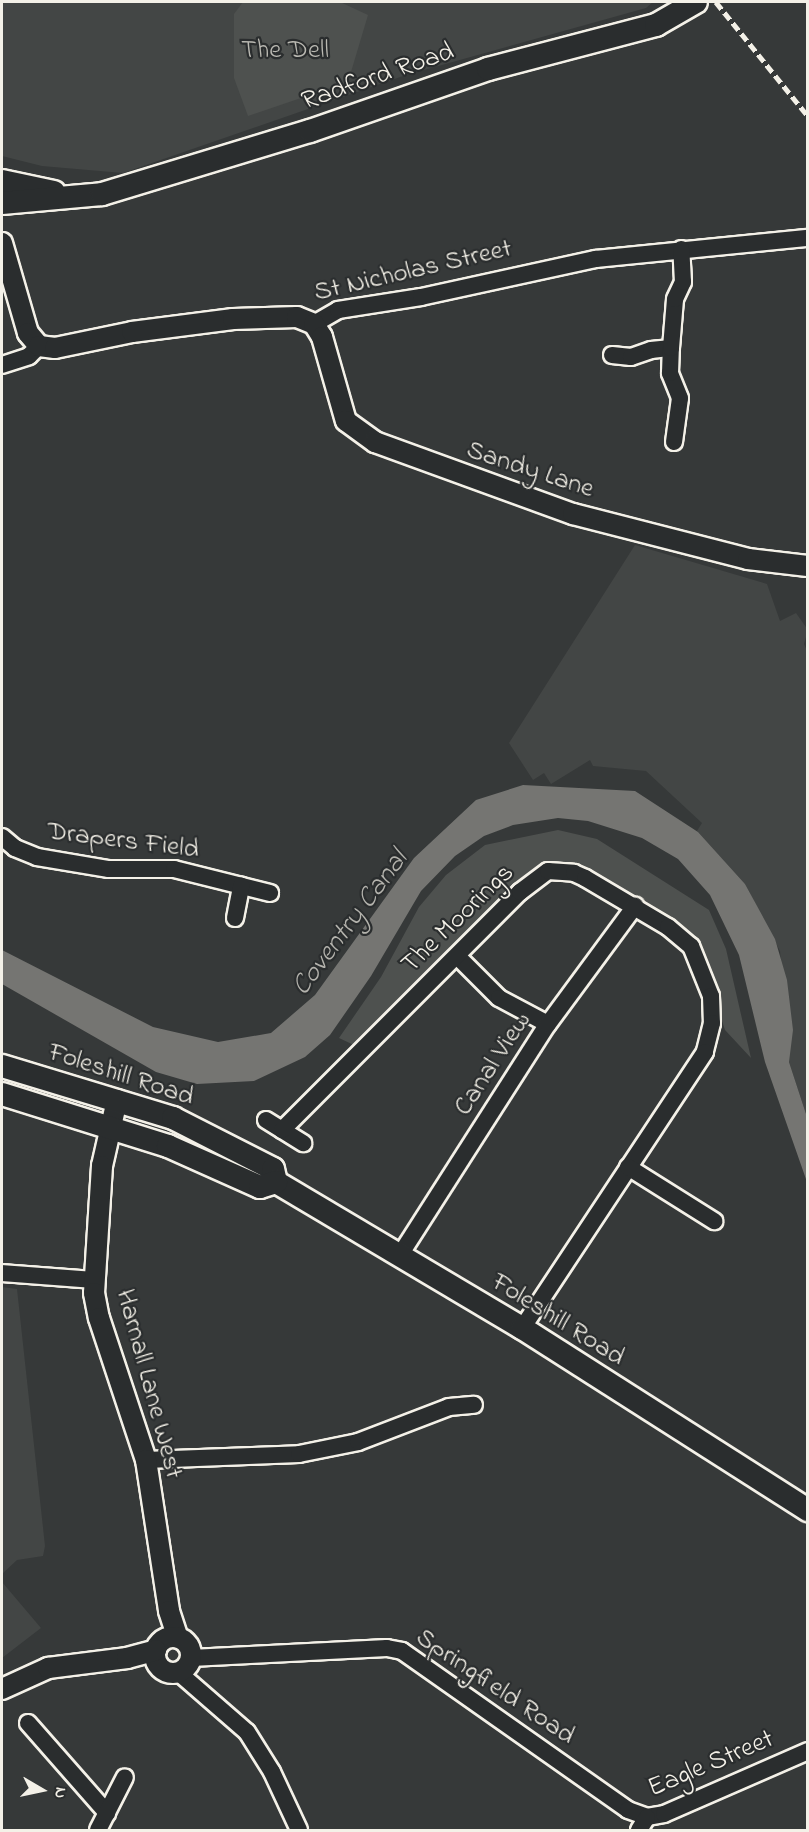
<!DOCTYPE html>
<html>
<head>
<meta charset="utf-8">
<style>
  body { margin:0 }
  #map { position:relative; width:809px; height:1832px; overflow:hidden; background:#363939; font-family:"Indie Flower",sans-serif }
  div>[style] { position:absolute }
  .built>* { inset:0; background:#434645 }
  .green>* { inset:0; background:#4e514f }
  .water>* { inset:0; background:#757572 }
  .roads { filter:drop-shadow(2px 0 #f4f1e8) drop-shadow(-2px 0 #f4f1e8) drop-shadow(0 2px #f4f1e8) drop-shadow(0 -2px #f4f1e8) }
  .minor>* { height:16px; margin:-8px; padding:0 8px; transform-origin:8px; border-radius:8px; background:#2a2d2e }
  .tertiary>* { height:20px; margin:-10px; padding:0 10px; transform-origin:10px; border-radius:10px; background:#2a2d2e }
  .tertiary>.ring { margin:-10px; padding:0; box-sizing:content-box; background:none; border:20px solid #2a2d2e; border-radius:50% }
  .secondary>* { height:22px; margin:-11px; padding:0 11px; transform-origin:11px; border-radius:11px; background:#2a2d2e }
  .rail>* { height:4.5px; margin-top:-2.25px; transform-origin:0; background:repeating-linear-gradient(90deg,#f4f1e8 0 9px,transparent 0 13.5px) }
  span { translate:-50% -50%; white-space:nowrap; text-align:center; line-height:1.15; -webkit-text-stroke:4.5px #2a2d2e; paint-order:stroke }
  .park-label { font-size:27px; color:#bab9b2 }
  .street-label { font-size:27px; color:#f4f1e8 }
  .water-label { font-size:28px; color:#b4b3ad; font-style:italic }
  .frame { position:absolute; inset:0; border:3px solid #f4f1e8; pointer-events:none }
  .north { position:absolute; left:12px; top:1760px; width:60px; height:60px; -webkit-text-stroke:4px #2a2d2e; paint-order:stroke; rotate:99deg; font-size:16px; font-weight:700; line-height:24px; text-align:center; color:#f4f1e8 }
  .north::after { content:''; display:block; margin:auto; width:21px; height:27px; background:#f4f1e8; clip-path:polygon(50% 0,100% 100%,50% 72%,0 100%) }
</style>
</head>
<body>
<div id="map">
  <div class="built">
    <i style="clip-path:polygon(2px 2px,653px 2px,646px 8px,406px 75px,123px 173px,42px 166px,2px 156px)"></i>
    <i style="clip-path:polygon(635px 545px,767px 584px,780px 621px,796px 613px,808px 630px,804px 644px,808px 653px,807px 1117px,789px 1062px,780px 951px,745px 884px,697px 831px,702px 823px,646px 771px,593px 766px,590px 760px,551px 784px,544px 773px,533px 780px,509px 743px)"></i>
    <i style="clip-path:polygon(2px 1287px,17px 1289px,45px 1546px,43px 1556px,17px 1560px,2px 1574px)"></i>
    <i style="clip-path:polygon(2px 1582px,41px 1628px,2px 1658px)"></i>
  </div>
  <div class="green">
    <i style="clip-path:polygon(243px 2px,340px 2px,368px 15px,348px 82px,248px 116px,234px 78px,234px 14px)"></i>
    <i style="clip-path:polygon(558px 830px,597px 839px,709px 910px,726px 949px,751px 1058px,725px 1030px,697px 946px,581px 867px,548px 866px,356px 1046px,339px 1038px,381px 977px,419px 907px,446px 875px,485px 845px)"></i>
  </div>
  <div class="water">
    <i style="clip-path:polygon(523px 785px,635px 791px,698px 832px,745px 884px,775px 939px,787px 980px,793px 1030px,789px 1062px,807px 1117px,807px 1182px,765px 1062px,739px 955px,710px 895px,678px 859px,642px 838px,588px 821px,558px 818px,513px 825px,484px 836px,455px 856px,421px 891px,371px 976px,330px 1035px,305px 1057px,254px 1081px,197px 1084px,156px 1072px,2px 984px,2px 950px,153px 1027px,218px 1042px,271px 1033px,315px 995px,414px 858px,476px 800px)"></i>
  </div>
  <div class="roads">
    <div class="minor">
      <i style="left:314px;top:324px;width:28px;rotate:-30deg"></i>
      <i style="left:338px;top:310px;width:84px;rotate:-8.9deg"></i>
      <i style="left:421px;top:297px;width:179px;rotate:-12.3deg"></i>
      <i style="left:596px;top:259px;width:213px;rotate:-5.7deg"></i>
      <i style="left:612px;top:355px;width:19px;rotate:6deg"></i>
      <i style="left:631px;top:357px;width:21px;rotate:-19deg"></i>
      <i style="left:651px;top:350px;width:20px;rotate:-6deg"></i>
      <i style="left:2px;top:365px;width:28px;rotate:-18deg"></i>
      <i style="left:29px;top:356px;width:14px;rotate:-45deg"></i>
      <i style="left:674px;top:442px;width:44px;rotate:-82.2deg"></i>
      <i style="left:680px;top:398px;width:27px;rotate:-112deg"></i>
      <i style="left:670px;top:373px;width:25px;rotate:-88deg"></i>
      <i style="left:671px;top:348px;width:49px;rotate:-85.3deg"></i>
      <i style="left:675px;top:299px;width:19px;rotate:-65deg"></i>
      <i style="left:683px;top:282px;width:33px;rotate:-93deg"></i>
      <i style="left:2px;top:837px;width:17px;rotate:40deg"></i>
      <i style="left:15px;top:848px;width:24px;rotate:22deg"></i>
      <i style="left:37px;top:857px;width:73px;rotate:9.5deg"></i>
      <i style="left:109px;top:869px;width:65px"></i>
      <i style="left:174px;top:869px;width:99px;rotate:14deg"></i>
      <i style="left:235px;top:918px;width:33px;rotate:-79deg"></i>
      <i style="left:457px;top:956px;width:59px;rotate:45deg"></i>
      <i style="left:499px;top:998px;width:55px;rotate:28deg"></i>
      <i style="left:266px;top:1120px;width:44px;rotate:31.9deg"></i>
      <i style="left:282px;top:1130px;width:337px;rotate:-45deg"></i>
      <i style="left:520px;top:892px;width:35px;rotate:-37deg"></i>
      <i style="left:548px;top:871px;width:26px;rotate:4deg"></i>
      <i style="left:574px;top:873px;width:12px;rotate:24deg"></i>
      <i style="left:585px;top:878px;width:96px;rotate:30.6deg"></i>
      <i style="left:668px;top:927px;width:30px;rotate:40deg"></i>
      <i style="left:691px;top:946px;width:54px;rotate:68.2deg"></i>
      <i style="left:711px;top:996px;width:27px;rotate:88deg"></i>
      <i style="left:712px;top:1023px;width:30px;rotate:104deg"></i>
      <i style="left:705px;top:1052px;width:331px;rotate:123.5deg"></i>
      <i style="left:628px;top:1167px;width:102px;rotate:32.1deg"></i>
      <i style="left:400px;top:1255px;width:274px;rotate:-57.4deg"></i>
      <i style="left:548px;top:1024px;width:147px;rotate:-53.6deg"></i>
      <i style="left:2px;top:1273px;width:91px;rotate:4.4deg"></i>
      <i style="left:146px;top:1460px;width:153px;rotate:-2.2deg"></i>
      <i style="left:299px;top:1454px;width:60px;rotate:-11.5deg"></i>
      <i style="left:358px;top:1442px;width:97px;rotate:-21deg"></i>
      <i style="left:449px;top:1407px;width:25px;rotate:-5deg"></i>
      <i style="left:191px;top:1658px;width:196px;rotate:-2.9deg"></i>
      <i style="left:387px;top:1648px;width:15px;rotate:11deg"></i>
      <i style="left:402px;top:1651px;width:276px;rotate:35.1deg"></i>
      <i style="left:628px;top:1810px;width:20px;rotate:20deg"></i>
      <i style="left:647px;top:1817px;width:17px;rotate:-10deg"></i>
      <i style="left:664px;top:1814px;width:157px;rotate:-23.6deg"></i>
      <i style="left:178px;top:1672px;width:91px;rotate:41deg"></i>
      <i style="left:247px;top:1732px;width:47px;rotate:58deg"></i>
      <i style="left:272px;top:1772px;width:64px;rotate:65deg"></i>
      <i style="left:28px;top:1723px;width:120px;rotate:48.7deg"></i>
      <i style="left:98px;top:1830px;width:59px;rotate:-63deg"></i>
      <i style="left:639px;top:1830px;width:15px;rotate:-58deg"></i>
    </div>
    <div class="tertiary">
      <i style="left:2px;top:243px;width:94px;rotate:73.9deg"></i>
      <i style="left:28px;top:333px;width:17px;rotate:50deg"></i>
      <i style="left:39px;top:346px;width:16px;rotate:7deg"></i>
      <i style="left:55px;top:348px;width:79px;rotate:-11.7deg"></i>
      <i style="left:132px;top:332px;width:102px;rotate:-7.3deg"></i>
      <i style="left:233px;top:319px;width:64px;rotate:-1.8deg"></i>
      <i style="left:297px;top:317px;width:18px;rotate:22deg"></i>
      <i style="left:314px;top:324px;width:15px;rotate:58deg"></i>
      <i style="left:322px;top:337px;width:87px;rotate:74.1deg"></i>
      <i style="left:346px;top:421px;width:36px;rotate:36deg"></i>
      <i style="left:375px;top:442px;width:211px;rotate:20deg"></i>
      <i style="left:573px;top:514px;width:181px;rotate:14.4deg"></i>
      <i style="left:748px;top:559px;width:60px;rotate:6.7deg"></i>
      <i style="left:117px;top:1100px;width:68px;rotate:102.8deg"></i>
      <i style="left:102px;top:1166px;width:127px;rotate:93.6deg"></i>
      <i style="left:94px;top:1293px;width:25px;rotate:79deg"></i>
      <i style="left:99px;top:1318px;width:150px;rotate:71.7deg"></i>
      <i style="left:146px;top:1460px;width:153px;rotate:81.3deg"></i>
      <i style="left:169px;top:1611px;width:28px;rotate:72deg"></i>
      <i class="ring" style="left:155px;top:1637px;width:16px;height:16px"></i>
      <i style="left:2px;top:1689px;width:51px;rotate:-24.5deg"></i>
      <i style="left:48px;top:1668px;width:80px;rotate:-7.2deg"></i>
      <i style="left:127px;top:1658px;width:30px;rotate:-15deg"></i>
    </div>
    <div class="secondary">
      <i style="left:2px;top:181px;width:53px;rotate:11.9deg"></i>
      <i style="left:2px;top:203px;width:100px;rotate:-5.1deg"></i>
      <i style="left:102px;top:194px;width:217px;rotate:-16.9deg"></i>
      <i style="left:310px;top:131px;width:188px;rotate:-19.2deg"></i>
      <i style="left:488px;top:69px;width:174px;rotate:-14.7deg"></i>
      <i style="left:656px;top:25px;width:46px;rotate:-29.9deg"></i>
      <i style="left:2px;top:1066px;width:179px;rotate:16.9deg"></i>
      <i style="left:173px;top:1118px;width:112px;rotate:27deg"></i>
      <i style="left:273px;top:1169px;width:13px;rotate:77deg"></i>
      <i style="left:276px;top:1182px;width:286px;rotate:30.7deg"></i>
      <i style="left:522px;top:1328px;width:339px;rotate:32.5deg"></i>
      <i style="left:2px;top:1094px;width:174px;rotate:17.4deg"></i>
      <i style="left:168px;top:1146px;width:101px;rotate:24deg"></i>
      <i style="left:260px;top:1187px;width:17px;rotate:-17deg"></i>
    </div>
  </div>
  <div class="rail">
    <i style="left:716px;top:2px;width:146px;rotate:51.1deg"></i>
  </div>
  <div class="park-label">
    <span style="left:285px;top:51px">The Dell</span>
  </div>
  <div class="street-label">
    <span style="left:378px;top:77px;rotate:-19deg">Radford Road</span>
    <span style="left:413px;top:271px;rotate:-13deg">St Nicholas Street</span>
    <span style="left:530px;top:470px;rotate:18deg">Sandy Lane</span>
    <span style="left:123px;top:841px;rotate:7deg">Drapers Field</span>
    <span style="left:458px;top:919px;rotate:-44deg">The Moorings</span>
    <span style="left:493px;top:1064px;rotate:-57deg">Canal View</span>
    <span style="left:121px;top:1075px;rotate:18deg">Foleshill Road</span>
    <span style="left:558px;top:1320px;rotate:32deg">Foleshill Road</span>
    <span style="left:149px;top:1384px;rotate:75deg">Harnall Lane West</span>
    <span style="left:495px;top:1687px;rotate:34deg">Springfield Road</span>
    <span style="left:711px;top:1764px;rotate:-23deg">Eagle Street</span>
  </div>
  <div class="water-label">
    <span style="left:351px;top:924px;rotate:-53deg">Coventry Canal</span>
  </div>
  <div class="frame"></div>
  <div class="north">N</div>
</div>
</body>
</html>
